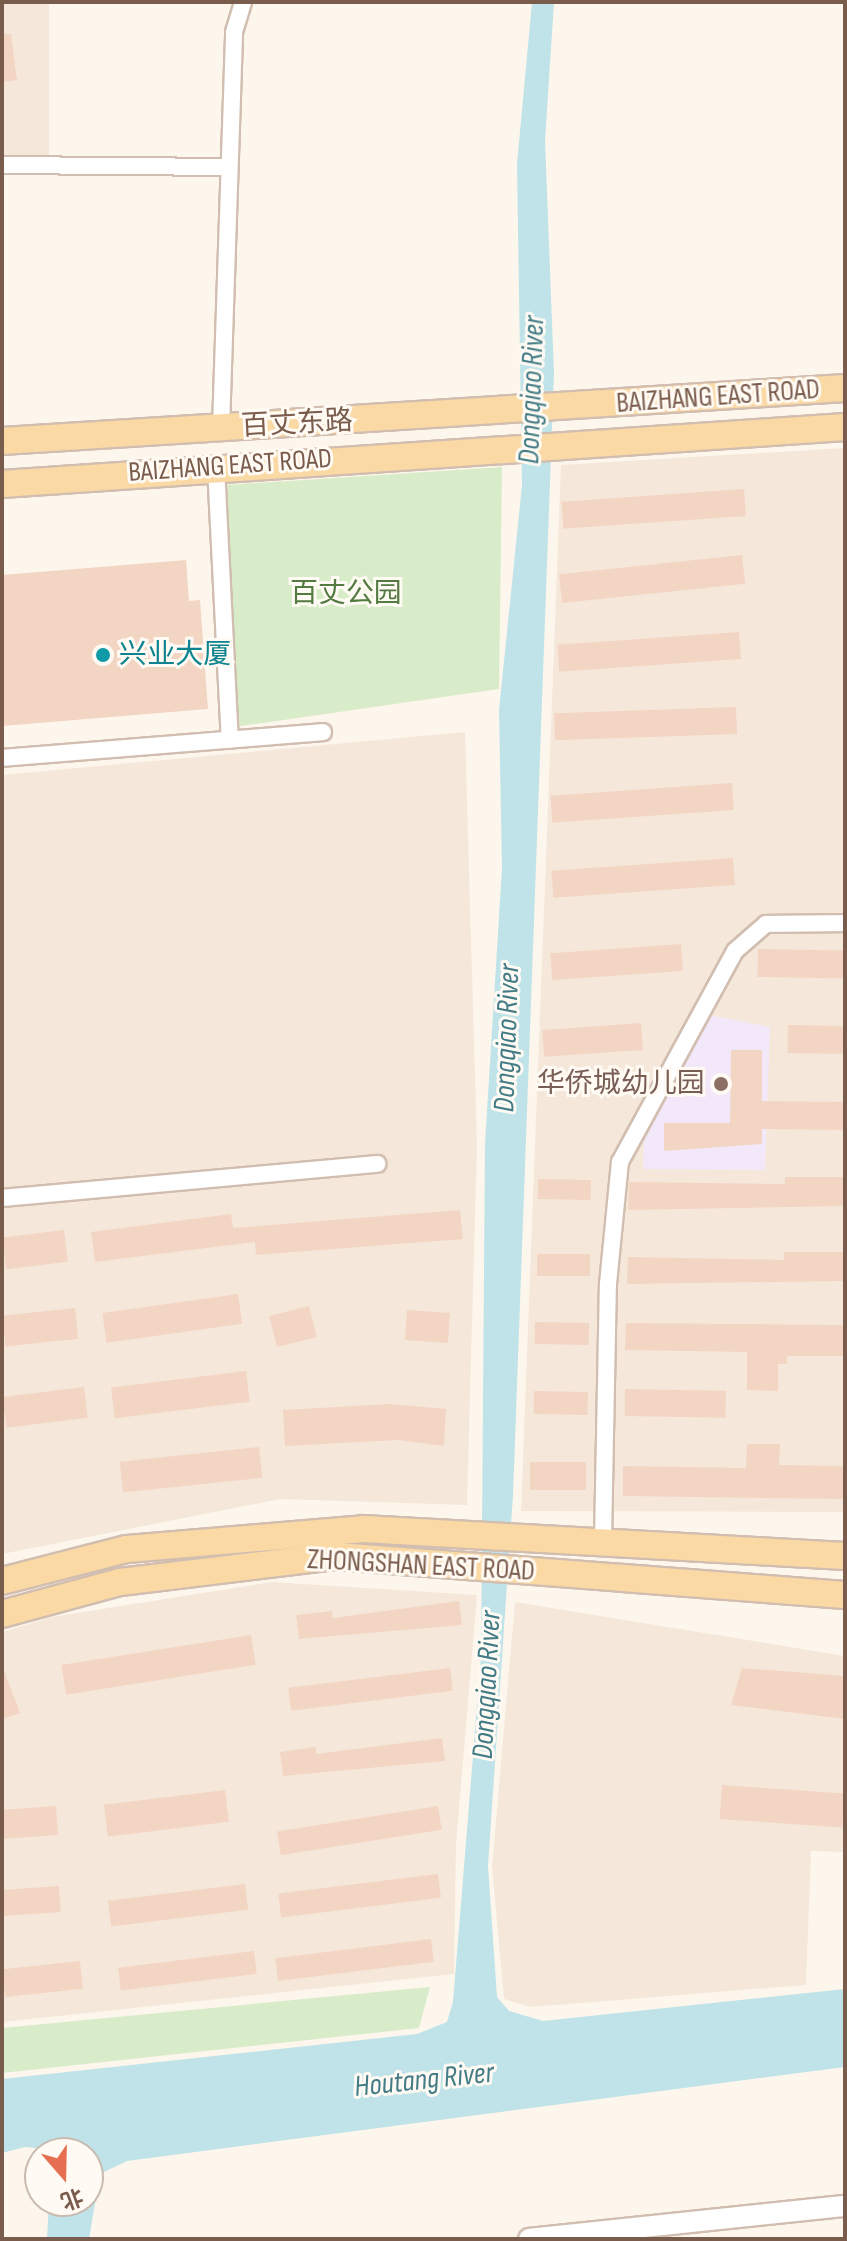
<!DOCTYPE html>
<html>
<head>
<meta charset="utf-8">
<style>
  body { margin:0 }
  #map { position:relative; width:847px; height:2241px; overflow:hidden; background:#fdf6ec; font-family:"Sofia Sans Condensed","Noto Sans SC",sans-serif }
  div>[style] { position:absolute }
  .residential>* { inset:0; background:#f5e8da; transform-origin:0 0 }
  .education>* { inset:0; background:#f3e8fa }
  .green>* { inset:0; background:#d8ecc9 }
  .water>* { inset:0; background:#bfe3e8 }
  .building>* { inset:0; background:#f3d5c3; transform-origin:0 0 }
  .roads { filter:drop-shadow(2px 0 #d1beb0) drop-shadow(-2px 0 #d1beb0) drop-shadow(0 2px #d1beb0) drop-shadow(0 -2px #d1beb0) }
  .minor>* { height:16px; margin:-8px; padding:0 8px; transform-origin:8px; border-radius:8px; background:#fff }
  .tertiary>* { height:20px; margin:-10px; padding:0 10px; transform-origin:10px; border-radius:10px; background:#fff }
  .primary>* { height:26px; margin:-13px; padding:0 13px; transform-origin:13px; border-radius:13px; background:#fbd9a5 }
  .dots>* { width:22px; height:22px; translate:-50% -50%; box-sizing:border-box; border:4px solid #fffaf3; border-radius:50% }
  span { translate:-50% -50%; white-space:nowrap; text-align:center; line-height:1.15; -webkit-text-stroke:6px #fffaf3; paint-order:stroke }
  .street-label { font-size:28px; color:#7a5c4d }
  .park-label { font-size:28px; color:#537a41 }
  .culture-label { font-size:28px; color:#0d838f }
  .left { translate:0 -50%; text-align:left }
  .education-label { font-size:28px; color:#785e54 }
  .right { translate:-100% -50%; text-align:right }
  .water-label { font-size:30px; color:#437c86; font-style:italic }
  .frame { position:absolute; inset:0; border:4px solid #7a5c4d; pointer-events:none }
  .north { position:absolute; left:24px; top:2137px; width:80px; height:80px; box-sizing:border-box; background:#fffaf3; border:2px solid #cabbb1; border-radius:50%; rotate:160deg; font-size:22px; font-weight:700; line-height:32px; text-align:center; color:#7a5c4d }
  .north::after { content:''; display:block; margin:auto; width:28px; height:36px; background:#e76f51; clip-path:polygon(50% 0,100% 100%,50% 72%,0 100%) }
</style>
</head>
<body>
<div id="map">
  <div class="residential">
    <i style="left:2px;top:2px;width:47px;height:157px"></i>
    <i style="clip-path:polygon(845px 448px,845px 1512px,521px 1511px,561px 465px)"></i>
    <i style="clip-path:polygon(465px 732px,477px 1145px,467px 1505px,280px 1499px,2px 1554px,2px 775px)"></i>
    <i style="clip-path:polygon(272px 1582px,477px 1595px,456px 1844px,454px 1974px,2px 2022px,2px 1632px,52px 1617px)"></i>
    <i style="clip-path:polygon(515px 1602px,845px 1656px,845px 1852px,811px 1851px,806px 1985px,531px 2007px,504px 1999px,492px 1867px)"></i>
  </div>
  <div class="education">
    <i style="clip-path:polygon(708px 1015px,770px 1027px,765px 1170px,643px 1169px,644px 1141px)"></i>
  </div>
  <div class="green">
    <i style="clip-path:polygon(502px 467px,499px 689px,234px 727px,227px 485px)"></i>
    <i style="clip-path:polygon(430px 1987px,419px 2028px,2px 2073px,2px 2028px)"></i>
  </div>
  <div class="water">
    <i style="clip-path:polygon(532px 2px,554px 2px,545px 141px,554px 373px,513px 1495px,488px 1866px,497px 1997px,509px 2011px,543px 2021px,845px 1989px,845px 2067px,127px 2161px,100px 2174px,89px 2239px,47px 2239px,49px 2201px,88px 2201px,88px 2153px,25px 2147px,2px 2153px,2px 2079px,417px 2034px,447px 2022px,453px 2002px,481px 1657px,485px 1144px,502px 868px,499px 710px,522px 485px,517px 164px)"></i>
  </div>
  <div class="building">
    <i style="clip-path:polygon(2px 34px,11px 34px,17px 80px,2px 82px)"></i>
    <i style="left:744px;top:489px;width:27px;height:183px;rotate:86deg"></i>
    <i style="left:742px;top:555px;width:29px;height:184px;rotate:84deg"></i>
    <i style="clip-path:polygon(186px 560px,189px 601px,200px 600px,208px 709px,2px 726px,2px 575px)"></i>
    <i style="left:739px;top:632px;width:27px;height:182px;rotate:86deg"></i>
    <i style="left:736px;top:707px;width:27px;height:182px;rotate:88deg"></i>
    <i style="left:732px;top:783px;width:27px;height:182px;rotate:86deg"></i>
    <i style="left:733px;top:858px;width:27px;height:182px;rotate:86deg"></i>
    <i style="left:681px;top:944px;width:27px;height:131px;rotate:86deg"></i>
    <i style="left:758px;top:949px;width:87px;height:28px;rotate:1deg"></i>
    <i style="left:641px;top:1023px;width:27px;height:99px;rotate:86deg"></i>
    <i style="left:788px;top:1025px;width:57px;height:28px;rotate:1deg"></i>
    <i style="clip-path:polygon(731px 1050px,762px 1050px,762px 1101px,845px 1102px,845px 1130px,762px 1129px,762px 1144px,664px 1151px,664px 1123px,730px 1123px)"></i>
    <i style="clip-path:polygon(785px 1177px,845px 1177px,845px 1206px,628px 1210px,629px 1182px,785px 1184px)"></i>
    <i style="left:538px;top:1179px;width:53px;height:20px;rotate:1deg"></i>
    <i style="clip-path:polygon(460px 1210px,463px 1239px,256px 1255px,255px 1242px,95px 1262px,91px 1232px,231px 1214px,233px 1228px)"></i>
    <i style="left:64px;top:1230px;width:32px;height:62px;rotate:83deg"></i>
    <i style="clip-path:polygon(784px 1252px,845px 1252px,845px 1281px,627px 1284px,628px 1257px,784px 1260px)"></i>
    <i style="left:537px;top:1254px;width:53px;height:22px"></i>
    <i style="left:238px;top:1294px;width:30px;height:137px;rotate:82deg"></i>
    <i style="left:309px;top:1306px;width:32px;height:41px;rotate:76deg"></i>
    <i style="left:75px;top:1308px;width:31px;height:73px;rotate:84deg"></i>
    <i style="left:407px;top:1310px;width:43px;height:30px;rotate:4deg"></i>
    <i style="left:535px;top:1322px;width:54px;height:22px;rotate:1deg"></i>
    <i style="clip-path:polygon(626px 1323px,845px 1325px,845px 1356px,787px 1356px,787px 1364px,778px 1364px,778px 1391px,747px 1390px,747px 1352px,625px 1350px)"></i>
    <i style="left:246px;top:1371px;width:31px;height:136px;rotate:83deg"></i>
    <i style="left:84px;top:1387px;width:31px;height:82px;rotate:83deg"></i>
    <i style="left:625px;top:1389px;width:101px;height:27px;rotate:1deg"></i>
    <i style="left:534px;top:1391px;width:54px;height:23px;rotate:1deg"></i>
    <i style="clip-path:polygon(390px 1404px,446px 1409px,444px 1446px,399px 1440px,285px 1446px,283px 1410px)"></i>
    <i style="clip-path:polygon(747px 1444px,780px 1444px,779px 1465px,845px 1466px,845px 1499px,623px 1496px,623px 1466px,746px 1468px)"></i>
    <i style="left:259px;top:1447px;width:31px;height:140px;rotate:84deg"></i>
    <i style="left:530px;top:1462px;width:56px;height:28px"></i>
    <i style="clip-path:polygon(459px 1601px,462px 1625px,299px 1639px,296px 1615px,332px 1611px,333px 1618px)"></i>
    <i style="left:251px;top:1635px;width:30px;height:192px;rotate:81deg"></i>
    <i style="clip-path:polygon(2px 1665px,20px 1713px,2px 1719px)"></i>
    <i style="left:450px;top:1668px;width:23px;height:163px;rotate:83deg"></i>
    <i style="clip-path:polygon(742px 1668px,845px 1676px,845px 1719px,731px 1705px)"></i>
    <i style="clip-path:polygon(442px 1738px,445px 1761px,283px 1776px,280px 1752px,316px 1747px,316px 1754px)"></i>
    <i style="left:722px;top:1785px;width:123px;height:34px;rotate:4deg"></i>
    <i style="left:225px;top:1790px;width:32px;height:122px;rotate:83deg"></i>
    <i style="left:56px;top:1806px;width:29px;height:54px;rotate:86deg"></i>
    <i style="left:438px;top:1806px;width:24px;height:163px;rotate:81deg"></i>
    <i style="left:438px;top:1874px;width:24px;height:161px;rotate:83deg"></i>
    <i style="left:245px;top:1884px;width:26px;height:138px;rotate:83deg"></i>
    <i style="left:59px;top:1886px;width:26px;height:57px;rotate:86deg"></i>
    <i style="left:431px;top:1939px;width:23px;height:157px;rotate:83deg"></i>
    <i style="left:254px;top:1951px;width:23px;height:137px;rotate:83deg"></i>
    <i style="left:80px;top:1961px;width:28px;height:78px;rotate:84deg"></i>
  </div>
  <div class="roads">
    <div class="minor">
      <i style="left:2px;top:165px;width:227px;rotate:0.5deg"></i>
      <i style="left:221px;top:428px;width:396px;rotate:-88.1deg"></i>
      <i style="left:234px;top:32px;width:31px;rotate:-73deg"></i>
      <i style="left:216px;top:467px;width:273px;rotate:87.1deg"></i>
      <i style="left:2px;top:758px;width:322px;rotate:-4.6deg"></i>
      <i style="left:2px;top:1198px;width:377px;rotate:-5.2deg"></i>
      <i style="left:603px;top:1540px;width:256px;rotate:-88.9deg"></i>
      <i style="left:608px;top:1284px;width:123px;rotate:-84.4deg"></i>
      <i style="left:620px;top:1162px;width:240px;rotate:-61.4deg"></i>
      <i style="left:735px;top:951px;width:41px;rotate:-41.1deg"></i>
      <i style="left:766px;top:924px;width:79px;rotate:-0.7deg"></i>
    </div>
    <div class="tertiary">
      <i style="left:529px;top:2239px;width:318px;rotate:-6deg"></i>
    </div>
    <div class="primary">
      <i style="left:2px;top:441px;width:845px;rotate:-3.6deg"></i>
      <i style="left:2px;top:484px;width:845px;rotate:-3.87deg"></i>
      <i style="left:2px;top:1581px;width:129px;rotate:-14.4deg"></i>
      <i style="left:127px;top:1549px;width:237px;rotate:-4.8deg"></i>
      <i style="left:363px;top:1529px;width:483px;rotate:3.2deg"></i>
      <i style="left:2px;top:1614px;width:122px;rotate:-15.2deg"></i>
      <i style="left:120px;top:1582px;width:218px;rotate:-6.9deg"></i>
      <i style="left:336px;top:1556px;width:510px;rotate:4.38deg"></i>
    </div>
  </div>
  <div class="dots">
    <i style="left:103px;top:655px;background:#0f9aa8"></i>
    <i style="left:721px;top:1084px;background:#8d6e63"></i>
  </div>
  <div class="street-label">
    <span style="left:718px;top:397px;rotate:-4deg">BAIZHANG EAST ROAD</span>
    <span style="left:297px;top:424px;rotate:-3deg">百丈东路</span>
    <span style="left:230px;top:466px;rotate:-4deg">BAIZHANG EAST ROAD</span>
    <span style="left:421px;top:1566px;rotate:3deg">ZHONGSHAN EAST ROAD</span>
  </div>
  <div class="park-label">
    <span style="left:346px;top:594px">百丈公园</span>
  </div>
  <div class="culture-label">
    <span class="left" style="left:119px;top:655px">兴业大厦</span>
  </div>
  <div class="education-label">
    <span class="right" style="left:705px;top:1084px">华侨城幼儿园</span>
  </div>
  <div class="water-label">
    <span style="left:532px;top:390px;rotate:-88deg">Dongqiao River</span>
    <span style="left:507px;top:1038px;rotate:-88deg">Dongqiao River</span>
    <span style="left:487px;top:1685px;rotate:-87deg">Dongqiao River</span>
    <span style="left:424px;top:2080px;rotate:-6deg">Houtang River</span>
  </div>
  <div class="frame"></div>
  <div class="north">北</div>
</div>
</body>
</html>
